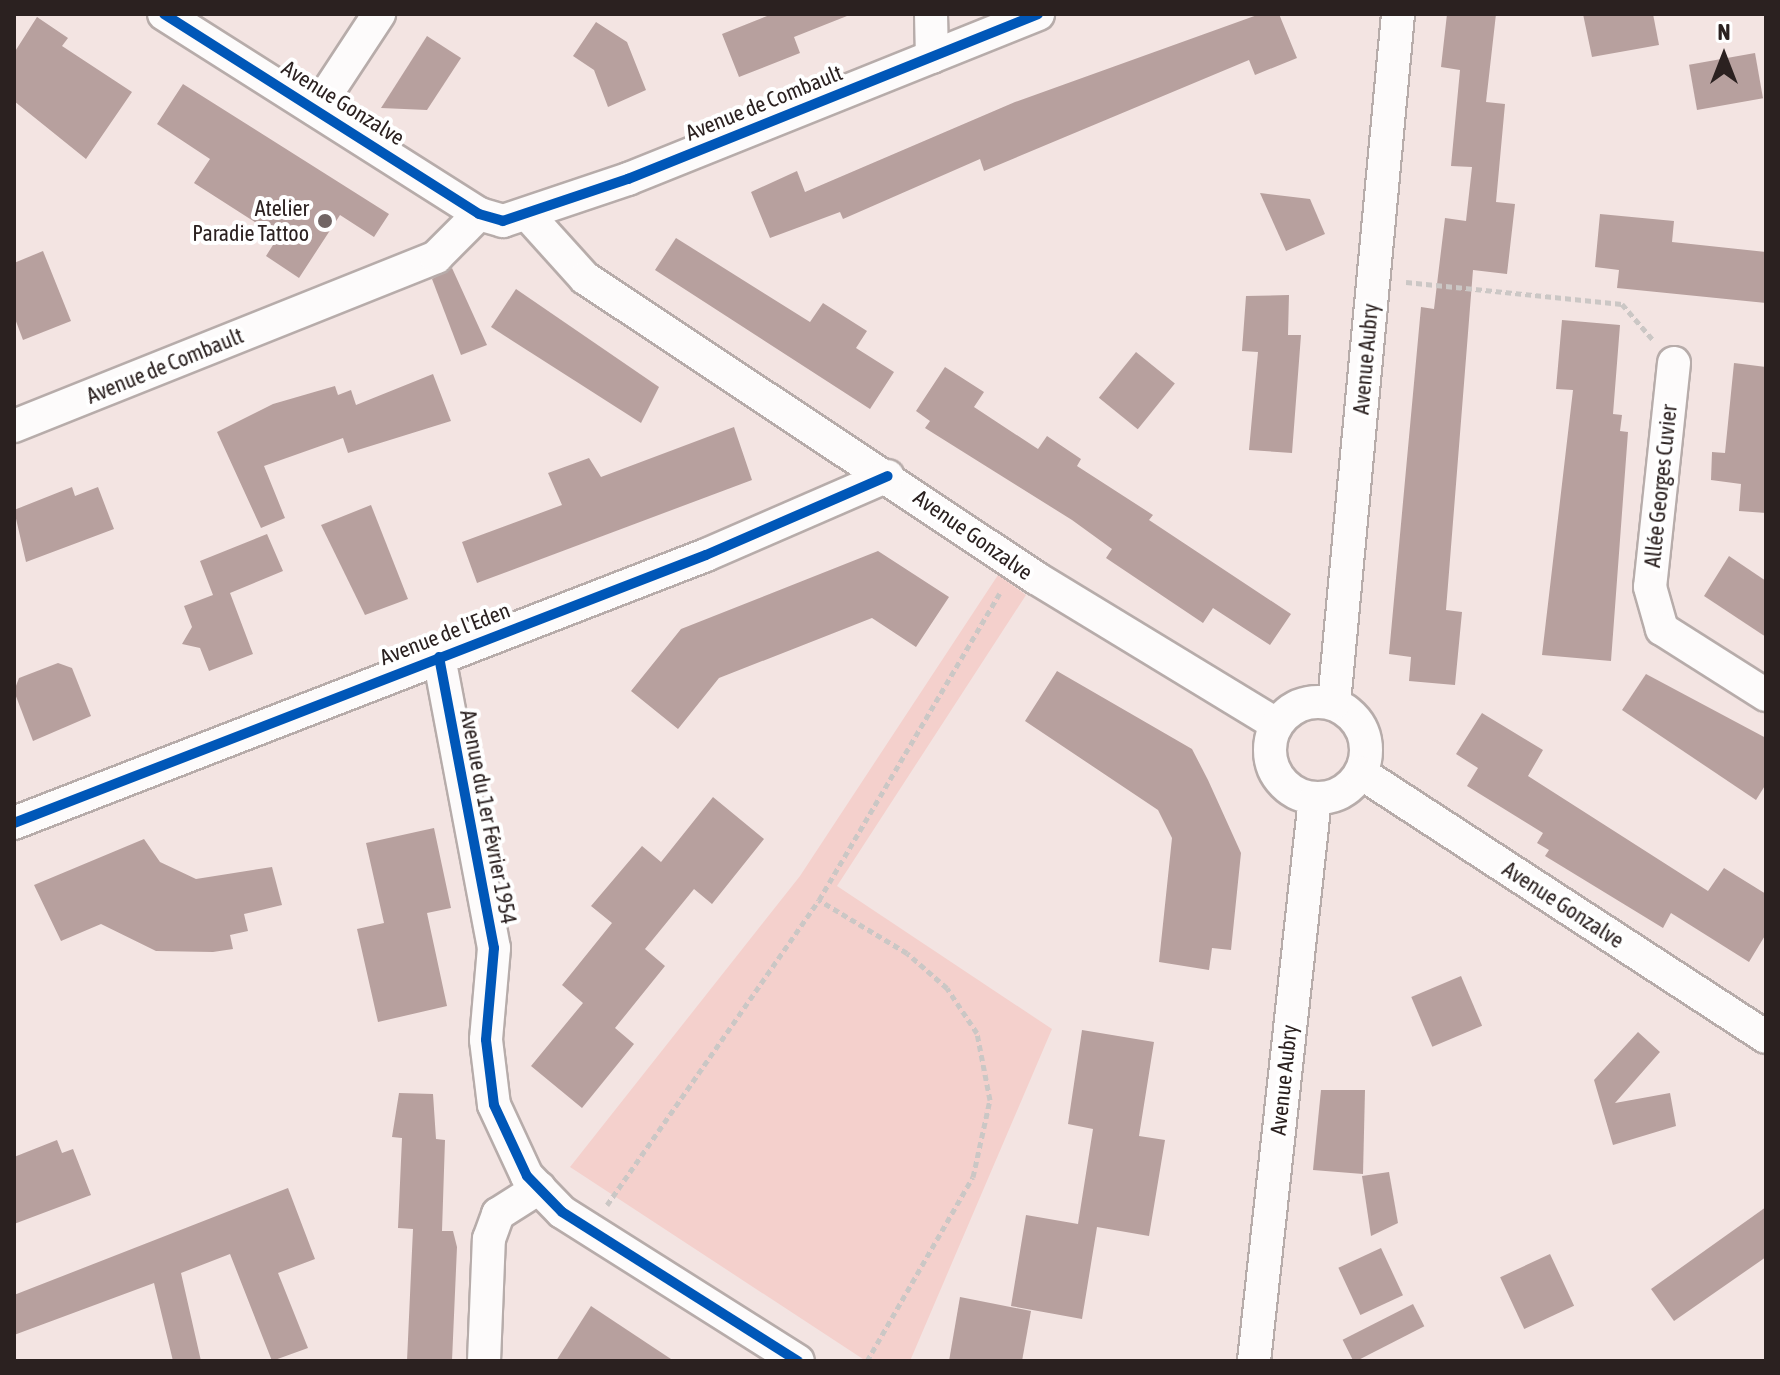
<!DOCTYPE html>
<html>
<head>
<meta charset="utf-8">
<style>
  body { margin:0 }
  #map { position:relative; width:1780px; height:1375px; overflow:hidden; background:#f3e4e2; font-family:"Asap Condensed",sans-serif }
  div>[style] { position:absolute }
  .green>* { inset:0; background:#f4d0cc }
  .building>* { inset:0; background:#b7a09e; transform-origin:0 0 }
  .path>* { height:5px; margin-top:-2.5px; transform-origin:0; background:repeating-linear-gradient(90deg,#cbc7c5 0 6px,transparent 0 10px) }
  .roads { filter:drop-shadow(2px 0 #b7acaa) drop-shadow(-2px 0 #b7acaa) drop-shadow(0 2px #b7acaa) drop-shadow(0 -2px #b7acaa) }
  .minor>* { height:32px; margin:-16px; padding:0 16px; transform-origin:16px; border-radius:16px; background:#fdfbfb }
  .minor>.ring { margin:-16px; padding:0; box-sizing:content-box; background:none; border:32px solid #fdfbfb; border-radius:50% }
  .cycleway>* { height:10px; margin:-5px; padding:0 5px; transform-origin:5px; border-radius:5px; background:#0057b8 }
  .dots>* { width:22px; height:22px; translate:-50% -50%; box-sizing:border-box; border:4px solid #fff; border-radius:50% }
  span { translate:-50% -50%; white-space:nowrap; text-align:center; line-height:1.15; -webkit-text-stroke:8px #fff; paint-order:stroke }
  .street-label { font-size:22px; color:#2b2120 }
  .poi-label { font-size:22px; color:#2b2120 }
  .right { translate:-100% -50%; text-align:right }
  .frame { position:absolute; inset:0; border:16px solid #2b2120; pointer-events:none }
  .north { position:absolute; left:1684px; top:16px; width:80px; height:80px; -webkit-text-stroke:6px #fff; paint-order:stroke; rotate:0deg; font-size:22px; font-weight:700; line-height:32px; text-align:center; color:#2b2120 }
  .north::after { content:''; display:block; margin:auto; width:28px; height:36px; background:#2b2120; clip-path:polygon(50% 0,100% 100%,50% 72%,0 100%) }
</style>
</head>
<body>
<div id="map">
  <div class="green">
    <i style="clip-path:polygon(998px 575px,1026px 595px,837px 886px,1052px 1029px,910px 1361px,866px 1361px,570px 1167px,800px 876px)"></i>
  </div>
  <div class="building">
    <i style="clip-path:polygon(772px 14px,846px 14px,847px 16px,794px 37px,800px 53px,739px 77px,722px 34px)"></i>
    <i style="clip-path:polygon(1260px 14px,1279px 14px,1297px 58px,1255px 75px,1249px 60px,984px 171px,980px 159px,843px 219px,840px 212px,770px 238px,751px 192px,797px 171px,805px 192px,1015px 102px)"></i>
    <i style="clip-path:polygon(1447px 14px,1496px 14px,1486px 102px,1505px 104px,1496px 202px,1515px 204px,1507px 274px,1473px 270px,1446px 610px,1462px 612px,1455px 685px,1409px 681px,1411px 657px,1389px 654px,1421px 307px,1434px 309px,1445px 218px,1466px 221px,1472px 167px,1451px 166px,1460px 70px,1441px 67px)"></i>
    <i style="clip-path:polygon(1583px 14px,1653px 14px,1659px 45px,1592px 57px)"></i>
    <i style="clip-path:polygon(37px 17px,68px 38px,62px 46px,132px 92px,86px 159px,14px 101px,14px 53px)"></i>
    <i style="clip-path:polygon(596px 22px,627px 42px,646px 90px,608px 107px,594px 70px,573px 56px)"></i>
    <i style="clip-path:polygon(427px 36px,461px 58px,427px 110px,381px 108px)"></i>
    <i style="left:1755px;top:53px;width:46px;height:67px;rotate:80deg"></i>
    <i style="clip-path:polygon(183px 84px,389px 214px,374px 237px,340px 215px,299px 278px,266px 256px,278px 237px,194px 183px,210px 159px,157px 124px)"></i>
    <i style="clip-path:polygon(1260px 193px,1310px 199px,1325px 234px,1286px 251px)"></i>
    <i style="clip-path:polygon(1600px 214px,1674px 221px,1672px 242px,1766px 252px,1766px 303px,1617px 288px,1619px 270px,1595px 267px)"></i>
    <i style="clip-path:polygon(676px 238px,810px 322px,823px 303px,867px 331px,856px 348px,894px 372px,870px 409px,655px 270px)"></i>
    <i style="clip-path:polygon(43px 251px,71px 321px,23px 340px,14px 316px,14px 263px)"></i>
    <i style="clip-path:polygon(452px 268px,487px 345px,461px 355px,432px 279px)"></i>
    <i style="clip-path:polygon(516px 289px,659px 387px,641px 423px,491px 327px)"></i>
    <i style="clip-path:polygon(1289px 295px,1288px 335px,1301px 335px,1292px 453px,1249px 450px,1258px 352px,1242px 351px,1246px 296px)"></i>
    <i style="clip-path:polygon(1562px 320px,1620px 325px,1613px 414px,1622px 415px,1620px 431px,1628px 432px,1611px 661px,1542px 655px,1573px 390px,1556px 389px)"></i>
    <i style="left:1136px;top:352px;width:50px;height:59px;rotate:39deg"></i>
    <i style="clip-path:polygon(1734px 363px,1766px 367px,1766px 513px,1739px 511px,1741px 484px,1711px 480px,1712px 452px,1725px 453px)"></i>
    <i style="clip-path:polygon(945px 367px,984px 392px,974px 407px,1038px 449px,1047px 436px,1081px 459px,1077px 466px,1153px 515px,1149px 520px,1291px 614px,1270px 645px,1213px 608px,1203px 623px,1106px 558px,1112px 549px,1072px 520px,925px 428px,930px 421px,916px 411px)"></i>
    <i style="clip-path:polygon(433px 374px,451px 421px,348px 453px,343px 438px,264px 466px,285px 518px,261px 528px,217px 432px,273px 404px,335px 386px,338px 395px,351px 390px,356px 405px)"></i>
    <i style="clip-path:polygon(734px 427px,752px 480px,477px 583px,462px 542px,562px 505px,548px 473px,589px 458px,601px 477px)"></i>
    <i style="clip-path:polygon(72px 487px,75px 496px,98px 487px,114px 529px,26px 562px,14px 510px)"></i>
    <i style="clip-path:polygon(371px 505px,408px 599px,365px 615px,321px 525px)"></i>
    <i style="clip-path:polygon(267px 534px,283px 571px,230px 593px,253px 654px,209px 671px,200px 648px,182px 644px,192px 627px,184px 606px,213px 595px,200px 561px)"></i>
    <i style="clip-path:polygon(878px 551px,949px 597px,916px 647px,872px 618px,719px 678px,678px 729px,631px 691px,681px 629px)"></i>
    <i style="clip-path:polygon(1729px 556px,1766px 581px,1766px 637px,1704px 596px)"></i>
    <i style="clip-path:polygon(58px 663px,72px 668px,91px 716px,33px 741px,14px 691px,19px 678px)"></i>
    <i style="clip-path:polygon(1057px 671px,1192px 749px,1208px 780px,1241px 853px,1231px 950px,1212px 948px,1209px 970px,1159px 962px,1172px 838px,1158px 810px,1025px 721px)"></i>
    <i style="clip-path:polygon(1646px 674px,1766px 738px,1766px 784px,1756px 800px,1622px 710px)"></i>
    <i style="clip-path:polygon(1482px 713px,1543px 750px,1528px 776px,1708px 891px,1724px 868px,1766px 894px,1766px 934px,1749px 962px,1671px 913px,1663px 928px,1545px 856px,1549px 850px,1537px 843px,1543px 833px,1467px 786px,1478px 768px,1456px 754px)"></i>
    <i style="clip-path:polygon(713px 797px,764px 839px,712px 904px,694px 889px,645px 949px,665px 966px,615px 1028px,634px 1044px,582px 1108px,531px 1066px,583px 1003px,562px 985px,612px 923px,591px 906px,642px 846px,661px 862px)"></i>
    <i style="clip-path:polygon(434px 828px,451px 908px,427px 913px,447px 1006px,378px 1022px,357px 929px,384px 923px,366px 843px)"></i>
    <i style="clip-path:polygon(144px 839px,160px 862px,196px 879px,272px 867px,282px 905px,244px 914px,248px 931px,230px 935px,233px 949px,213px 952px,156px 951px,101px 924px,61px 941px,34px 885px)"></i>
    <i style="left:1461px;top:976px;width:54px;height:54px;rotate:67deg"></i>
    <i style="clip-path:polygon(1082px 1030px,1154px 1042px,1139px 1136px,1165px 1140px,1149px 1236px,1097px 1227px,1082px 1319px,1011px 1306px,1026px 1215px,1078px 1224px,1093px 1129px,1068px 1124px)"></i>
    <i style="clip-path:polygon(1638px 1032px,1660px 1052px,1615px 1103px,1670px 1093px,1676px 1126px,1613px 1145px,1594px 1080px)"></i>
    <i style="clip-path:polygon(1321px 1090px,1365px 1090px,1363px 1174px,1313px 1170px)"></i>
    <i style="clip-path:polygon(399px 1093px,433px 1094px,436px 1139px,445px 1140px,442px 1231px,453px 1231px,457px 1247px,452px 1361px,407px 1361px,413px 1229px,398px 1228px,402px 1138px,392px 1137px)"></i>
    <i style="clip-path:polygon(57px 1140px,62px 1153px,73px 1149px,91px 1195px,14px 1224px,14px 1157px)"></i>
    <i style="clip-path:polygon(1389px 1172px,1398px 1223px,1371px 1236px,1362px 1176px)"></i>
    <i style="clip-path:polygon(288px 1188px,315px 1259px,278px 1273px,308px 1348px,272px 1361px,230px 1254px,181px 1273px,201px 1361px,173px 1361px,154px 1283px,14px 1335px,14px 1295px)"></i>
    <i style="clip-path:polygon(1766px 1207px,1766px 1257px,1674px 1321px,1651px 1289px)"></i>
    <i style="left:1381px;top:1248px;width:52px;height:47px;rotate:65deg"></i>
    <i style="left:1550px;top:1254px;width:57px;height:55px;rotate:65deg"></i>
    <i style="clip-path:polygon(960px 1297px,1031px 1311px,1022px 1361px,949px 1361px)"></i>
    <i style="left:1413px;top:1304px;width:25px;height:79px;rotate:63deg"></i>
    <i style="clip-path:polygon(591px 1306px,674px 1361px,556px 1361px)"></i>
  </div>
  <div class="path">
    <i style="left:1406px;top:282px;width:217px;rotate:5.8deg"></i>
    <i style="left:1622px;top:304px;width:49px;rotate:49.1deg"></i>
    <i style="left:607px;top:1205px;width:371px;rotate:-55.2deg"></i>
    <i style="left:867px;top:1361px;width:212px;rotate:-60.1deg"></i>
    <i style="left:973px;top:1177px;width:79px;rotate:-77.6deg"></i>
    <i style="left:990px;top:1100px;width:68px;rotate:-101deg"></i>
    <i style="left:977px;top:1033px;width:54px;rotate:-123.7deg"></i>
    <i style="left:947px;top:988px;width:53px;rotate:-138.8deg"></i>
    <i style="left:907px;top:953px;width:103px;rotate:-148.9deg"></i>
    <i style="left:819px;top:900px;width:356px;rotate:-59.5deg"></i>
  </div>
  <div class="roads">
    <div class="minor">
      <i style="left:164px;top:14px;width:373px;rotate:32.4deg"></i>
      <i style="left:479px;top:214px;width:25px;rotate:16deg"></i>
      <i style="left:503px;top:221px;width:132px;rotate:-18.6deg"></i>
      <i style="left:628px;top:179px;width:442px;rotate:-21.9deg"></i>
      <i style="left:931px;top:14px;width:43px;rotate:88.7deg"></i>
      <i style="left:316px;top:110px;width:115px;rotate:-56.7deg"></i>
      <i style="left:528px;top:215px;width:85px;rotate:47.9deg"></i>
      <i style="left:585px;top:278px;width:542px;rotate:33.63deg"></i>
      <i style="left:1036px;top:578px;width:281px;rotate:31.3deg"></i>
      <i style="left:1674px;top:363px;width:225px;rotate:96.1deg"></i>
      <i style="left:1650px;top:587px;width:44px;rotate:74.1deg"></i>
      <i style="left:1662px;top:629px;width:123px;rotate:32.4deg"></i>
      <i style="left:14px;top:426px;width:455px;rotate:-21.8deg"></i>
      <i style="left:436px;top:257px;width:61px;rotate:-45deg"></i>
      <i style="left:439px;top:657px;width:296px;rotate:79.3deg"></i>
      <i style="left:494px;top:948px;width:92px;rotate:95deg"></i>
      <i style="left:486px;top:1040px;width:65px;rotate:83deg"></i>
      <i style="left:494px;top:1105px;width:78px;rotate:65.1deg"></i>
      <i style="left:527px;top:1176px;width:50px;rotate:45.8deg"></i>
      <i style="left:562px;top:1212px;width:279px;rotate:32.3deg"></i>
      <i class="ring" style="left:1270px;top:702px;width:64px;height:64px"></i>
      <i style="left:1334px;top:703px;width:692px;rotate:-84.69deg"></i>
      <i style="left:1361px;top:773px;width:483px;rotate:33.1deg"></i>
      <i style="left:14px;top:823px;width:742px;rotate:-21.17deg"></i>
      <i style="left:706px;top:555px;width:198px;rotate:-23.5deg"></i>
      <i style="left:484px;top:1361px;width:122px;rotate:-87.7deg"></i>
      <i style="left:489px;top:1239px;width:27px;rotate:-70deg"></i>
      <i style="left:498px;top:1214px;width:49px;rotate:-32.4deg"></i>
      <i style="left:1254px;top:1361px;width:565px;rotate:-83.81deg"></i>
    </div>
  </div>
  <div class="cycleway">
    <i style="left:164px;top:14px;width:373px;rotate:32.4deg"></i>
    <i style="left:479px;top:214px;width:25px;rotate:16deg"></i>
    <i style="left:503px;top:221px;width:132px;rotate:-18.6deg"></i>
    <i style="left:628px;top:179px;width:442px;rotate:-21.9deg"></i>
    <i style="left:439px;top:657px;width:296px;rotate:79.3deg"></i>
    <i style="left:494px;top:948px;width:92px;rotate:95deg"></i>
    <i style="left:486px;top:1040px;width:65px;rotate:83deg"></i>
    <i style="left:494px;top:1105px;width:78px;rotate:65.1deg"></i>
    <i style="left:527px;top:1176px;width:50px;rotate:45.8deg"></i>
    <i style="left:562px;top:1212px;width:279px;rotate:32.3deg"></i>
    <i style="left:14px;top:823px;width:742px;rotate:-21.17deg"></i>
    <i style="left:706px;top:555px;width:198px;rotate:-23.5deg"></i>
  </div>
  <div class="dots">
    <i style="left:325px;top:221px;background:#716564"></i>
  </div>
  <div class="street-label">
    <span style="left:343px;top:103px;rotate:32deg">Avenue Gonzalve</span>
    <span style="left:764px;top:103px;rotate:-22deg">Avenue de Combault</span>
    <span style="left:1366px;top:359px;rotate:-85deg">Avenue Aubry</span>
    <span style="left:165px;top:366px;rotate:-22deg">Avenue de Combault</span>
    <span style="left:1661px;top:486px;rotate:-84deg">Allée Georges Cuvier</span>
    <span style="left:973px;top:535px;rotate:35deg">Avenue Gonzalve</span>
    <span style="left:445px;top:634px;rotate:-21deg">Avenue de l'Eden</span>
    <span style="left:488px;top:817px;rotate:79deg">Avenue du 1er Février 1954</span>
    <span style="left:1563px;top:905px;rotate:33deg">Avenue Gonzalve</span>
    <span style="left:1284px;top:1080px;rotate:-84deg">Avenue Aubry</span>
  </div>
  <div class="poi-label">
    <span class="right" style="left:309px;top:221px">Atelier<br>Paradie Tattoo</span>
  </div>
  <div class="frame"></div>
  <div class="north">N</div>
</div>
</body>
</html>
